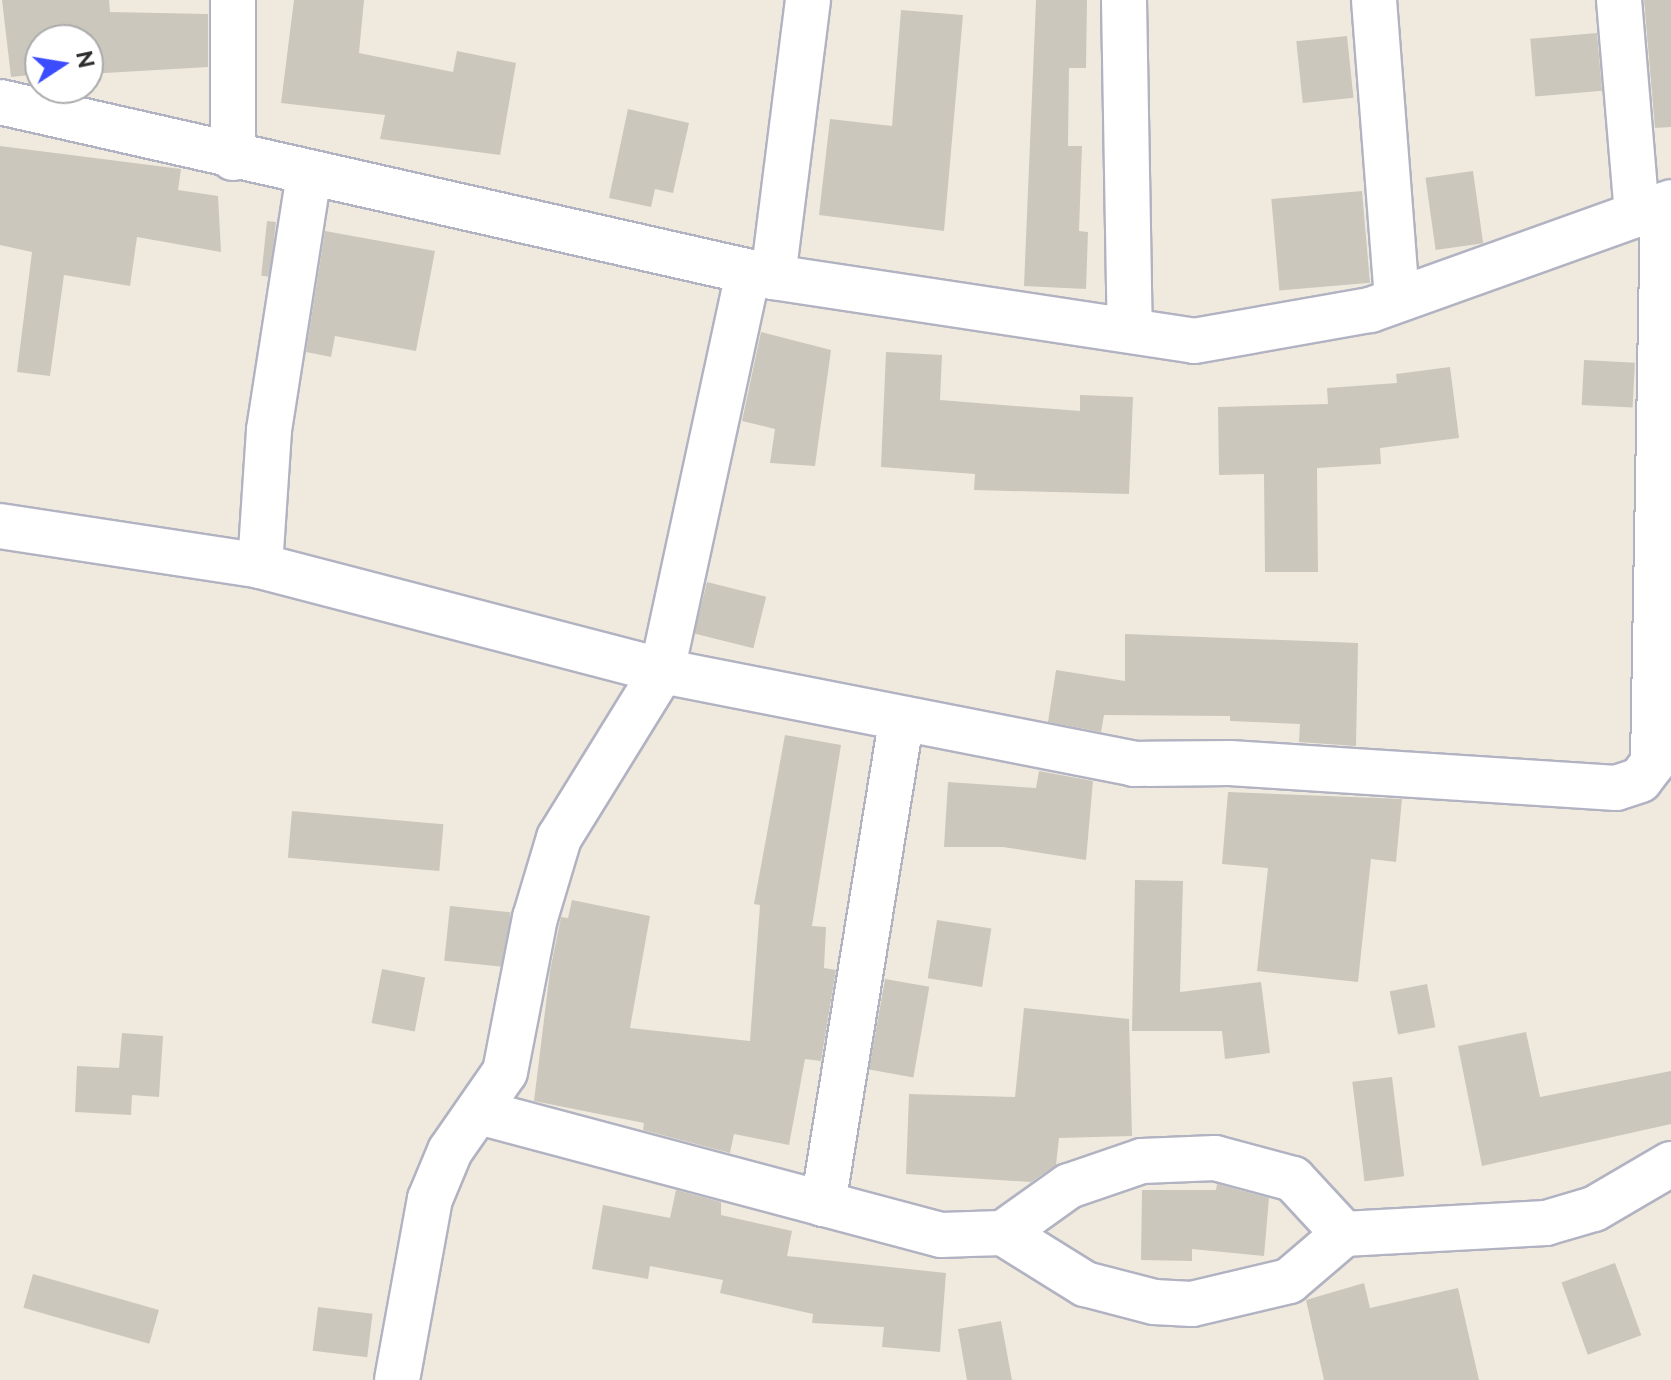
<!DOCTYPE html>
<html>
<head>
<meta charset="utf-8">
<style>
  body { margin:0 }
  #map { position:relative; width:1671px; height:1380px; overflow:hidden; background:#f0eade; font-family:Raleway,sans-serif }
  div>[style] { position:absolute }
  .building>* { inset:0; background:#cbc7bd; transform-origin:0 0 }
  .roads { filter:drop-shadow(2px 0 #b2b3c2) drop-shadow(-2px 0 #b2b3c2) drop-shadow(0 2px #b2b3c2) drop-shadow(0 -2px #b2b3c2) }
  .street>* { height:44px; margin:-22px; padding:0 22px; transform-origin:22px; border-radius:22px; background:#fff }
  span { translate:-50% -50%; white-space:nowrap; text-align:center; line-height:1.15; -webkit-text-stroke:8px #fff; paint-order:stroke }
  .north { position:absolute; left:24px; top:24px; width:80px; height:80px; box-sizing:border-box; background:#fff; border:2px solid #ababab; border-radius:50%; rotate:78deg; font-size:22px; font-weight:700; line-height:32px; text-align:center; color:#2d2d2d }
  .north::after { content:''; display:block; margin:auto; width:28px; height:36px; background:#3c4cff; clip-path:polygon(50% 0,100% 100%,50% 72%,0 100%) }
</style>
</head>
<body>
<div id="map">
  <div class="building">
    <i style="clip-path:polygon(2px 0,109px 0,110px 12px,208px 14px,208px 67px,88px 74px,88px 40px,40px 40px,40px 74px,11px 77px)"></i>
    <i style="clip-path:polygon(294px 0,364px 0,359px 53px,453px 72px,457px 51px,516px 63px,500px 155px,380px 139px,385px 115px,281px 103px)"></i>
    <i style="clip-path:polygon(1036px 0,1087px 0,1086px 68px,1069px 68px,1068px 146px,1082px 146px,1079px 231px,1088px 232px,1086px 289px,1024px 286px)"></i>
    <i style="clip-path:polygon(1644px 0,1671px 0,1671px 127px,1655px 128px)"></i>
    <i style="clip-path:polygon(901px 10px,963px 15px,944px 231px,819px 215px,830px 119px,892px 126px)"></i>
    <i style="left:1597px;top:33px;width:58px;height:67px;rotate:85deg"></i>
    <i style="left:1347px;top:36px;width:62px;height:51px;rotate:84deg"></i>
    <i style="clip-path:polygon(628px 109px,689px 123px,673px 193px,655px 189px,651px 207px,609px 198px)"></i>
    <i style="clip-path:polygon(0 146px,181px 169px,178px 190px,218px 196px,221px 252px,137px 237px,130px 286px,64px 275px,50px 376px,17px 372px,32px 252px,0 245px)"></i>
    <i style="left:1473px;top:171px;width:73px;height:48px;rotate:82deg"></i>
    <i style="left:1362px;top:191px;width:92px;height:91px;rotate:85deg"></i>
    <i style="left:267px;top:221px;width:9px;height:55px;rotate:6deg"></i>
    <i style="clip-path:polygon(325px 231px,435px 251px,416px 351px,335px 336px,331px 357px,306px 352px)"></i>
    <i style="clip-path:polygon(761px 332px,831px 350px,815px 466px,770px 463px,775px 429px,742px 421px)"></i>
    <i style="clip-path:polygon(886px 352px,942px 355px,940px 400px,1080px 411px,1080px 395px,1133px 397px,1129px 494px,974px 490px,975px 474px,881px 467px)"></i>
    <i style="left:1584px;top:360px;width:51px;height:45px;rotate:3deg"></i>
    <i style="clip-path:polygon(1450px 367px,1459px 438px,1380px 448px,1381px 464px,1317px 468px,1318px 572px,1265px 572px,1264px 474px,1219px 475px,1218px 407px,1328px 404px,1327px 388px,1397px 383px,1396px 374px)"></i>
    <i style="left:707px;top:582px;width:61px;height:53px;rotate:14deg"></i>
    <i style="clip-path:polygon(1125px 634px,1358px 643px,1356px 746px,1299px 742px,1300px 724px,1230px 721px,1230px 716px,1104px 715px,1101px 732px,1048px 722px,1056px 670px,1125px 681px)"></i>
    <i style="clip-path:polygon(785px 735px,841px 745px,812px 926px,826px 927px,824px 968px,836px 970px,821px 1061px,805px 1059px,789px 1145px,734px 1134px,730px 1153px,643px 1130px,644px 1123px,534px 1101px,550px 971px,561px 917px,568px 918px,572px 900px,650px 916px,630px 1028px,750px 1041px,760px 905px,754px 904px)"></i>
    <i style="clip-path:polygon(1039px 771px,1093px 781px,1086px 860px,1003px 847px,944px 847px,948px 782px,1036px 788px)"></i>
    <i style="clip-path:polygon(1228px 792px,1402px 799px,1396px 862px,1371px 859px,1358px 982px,1257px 971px,1268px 868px,1222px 864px)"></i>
    <i style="left:292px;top:811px;width:152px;height:47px;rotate:5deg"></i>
    <i style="clip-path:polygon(1135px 880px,1183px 881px,1180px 992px,1261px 982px,1270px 1053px,1225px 1059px,1222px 1031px,1132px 1031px)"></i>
    <i style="left:450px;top:906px;width:61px;height:55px;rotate:6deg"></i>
    <i style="left:937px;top:920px;width:55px;height:59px;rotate:9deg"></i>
    <i style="left:382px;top:969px;width:44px;height:55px;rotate:11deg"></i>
    <i style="left:885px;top:979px;width:45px;height:92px;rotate:10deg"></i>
    <i style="left:1427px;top:984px;width:44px;height:38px;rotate:79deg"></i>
    <i style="clip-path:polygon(1024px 1008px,1129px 1019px,1132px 1136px,1059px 1138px,1056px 1165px,1031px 1182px,906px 1174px,909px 1094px,1015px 1097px)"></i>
    <i style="clip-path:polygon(1526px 1032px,1540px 1097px,1671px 1071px,1671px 1124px,1482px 1166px,1458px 1046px)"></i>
    <i style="clip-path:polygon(122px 1033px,163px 1036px,159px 1097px,132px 1095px,131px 1115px,75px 1112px,77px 1066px,119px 1068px)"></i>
    <i style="left:1392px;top:1077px;width:100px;height:40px;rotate:83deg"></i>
    <i style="clip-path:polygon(1217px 1184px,1269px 1198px,1264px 1256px,1192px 1249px,1192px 1261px,1141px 1260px,1142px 1190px,1216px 1190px)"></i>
    <i style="clip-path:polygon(676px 1190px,721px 1202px,721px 1215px,792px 1231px,787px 1256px,946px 1273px,940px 1352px,882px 1347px,884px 1327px,812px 1323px,813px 1314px,720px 1293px,723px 1280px,650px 1266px,648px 1279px,592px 1269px,603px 1205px,670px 1218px)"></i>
    <i style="left:1615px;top:1263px;width:77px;height:57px;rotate:70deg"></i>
    <i style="left:33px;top:1274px;width:131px;height:35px;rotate:16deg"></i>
    <i style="clip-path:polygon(1364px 1283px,1370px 1308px,1458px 1288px,1479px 1380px,1324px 1380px,1306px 1300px)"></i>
    <i style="left:318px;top:1307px;width:55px;height:44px;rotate:7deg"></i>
    <i style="clip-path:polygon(1001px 1321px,1012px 1380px,967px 1380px,958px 1329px)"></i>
  </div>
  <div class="roads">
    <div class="street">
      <i style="left:233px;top:0;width:158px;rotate:90deg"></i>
      <i style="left:1124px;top:0;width:330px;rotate:89deg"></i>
      <i style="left:1374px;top:0;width:297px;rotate:85.6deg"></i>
      <i style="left:1619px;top:0;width:215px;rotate:85.2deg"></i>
      <i style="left:0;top:102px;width:793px;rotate:12.76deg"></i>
      <i style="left:773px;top:277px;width:426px;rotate:8.6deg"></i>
      <i style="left:1194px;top:341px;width:179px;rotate:-10deg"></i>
      <i style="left:1370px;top:310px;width:320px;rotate:-19.7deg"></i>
      <i style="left:773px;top:277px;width:279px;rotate:-82.8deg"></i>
      <i style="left:0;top:526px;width:263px;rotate:8.7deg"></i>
      <i style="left:260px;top:566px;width:136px;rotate:-86.2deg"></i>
      <i style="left:269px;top:430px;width:259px;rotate:-81.1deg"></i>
      <i style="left:260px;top:566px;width:415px;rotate:14.6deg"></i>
      <i style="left:662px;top:671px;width:481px;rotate:11.1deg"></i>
      <i style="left:1134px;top:764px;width:96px;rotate:-0.6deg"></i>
      <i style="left:1230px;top:763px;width:387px;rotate:3.7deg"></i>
      <i style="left:1616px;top:788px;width:25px;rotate:-18deg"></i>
      <i style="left:1640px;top:780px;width:21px;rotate:-53deg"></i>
      <i style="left:1653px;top:763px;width:558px;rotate:-88.97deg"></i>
      <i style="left:479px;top:1112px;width:478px;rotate:14.9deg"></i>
      <i style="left:941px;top:1235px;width:62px;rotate:-1.8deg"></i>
      <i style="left:1003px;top:1233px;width:97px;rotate:31.9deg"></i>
      <i style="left:1085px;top:1284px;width:71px;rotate:14.6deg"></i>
      <i style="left:1154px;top:1302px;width:38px;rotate:3deg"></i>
      <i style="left:1192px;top:1304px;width:100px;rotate:-13.3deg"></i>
      <i style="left:1289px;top:1281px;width:72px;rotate:-40.5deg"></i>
      <i style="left:1344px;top:1234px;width:202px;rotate:-3.1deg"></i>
      <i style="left:1546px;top:1223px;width:50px;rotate:-16.3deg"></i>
      <i style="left:1594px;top:1209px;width:89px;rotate:-30.3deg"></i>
      <i style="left:823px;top:1204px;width:492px;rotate:-80.8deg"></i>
      <i style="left:1003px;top:1233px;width:81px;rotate:-35.5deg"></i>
      <i style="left:1069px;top:1186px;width:77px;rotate:-18.9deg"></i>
      <i style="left:1142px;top:1161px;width:73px;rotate:-2.4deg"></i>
      <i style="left:1215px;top:1158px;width:81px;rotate:15.1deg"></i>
      <i style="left:1293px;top:1179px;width:75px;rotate:47.2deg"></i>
      <i style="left:397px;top:1380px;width:184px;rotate:-79.7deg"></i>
      <i style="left:430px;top:1199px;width:52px;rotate:-67.4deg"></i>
      <i style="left:450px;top:1151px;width:96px;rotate:-55.2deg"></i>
      <i style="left:505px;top:1072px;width:157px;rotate:-79deg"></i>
      <i style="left:535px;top:918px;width:84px;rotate:-73.3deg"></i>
      <i style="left:559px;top:838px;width:196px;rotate:-58.3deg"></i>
      <i style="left:662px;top:671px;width:408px;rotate:-77.8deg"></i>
    </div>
  </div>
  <div class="north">N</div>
</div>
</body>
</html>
